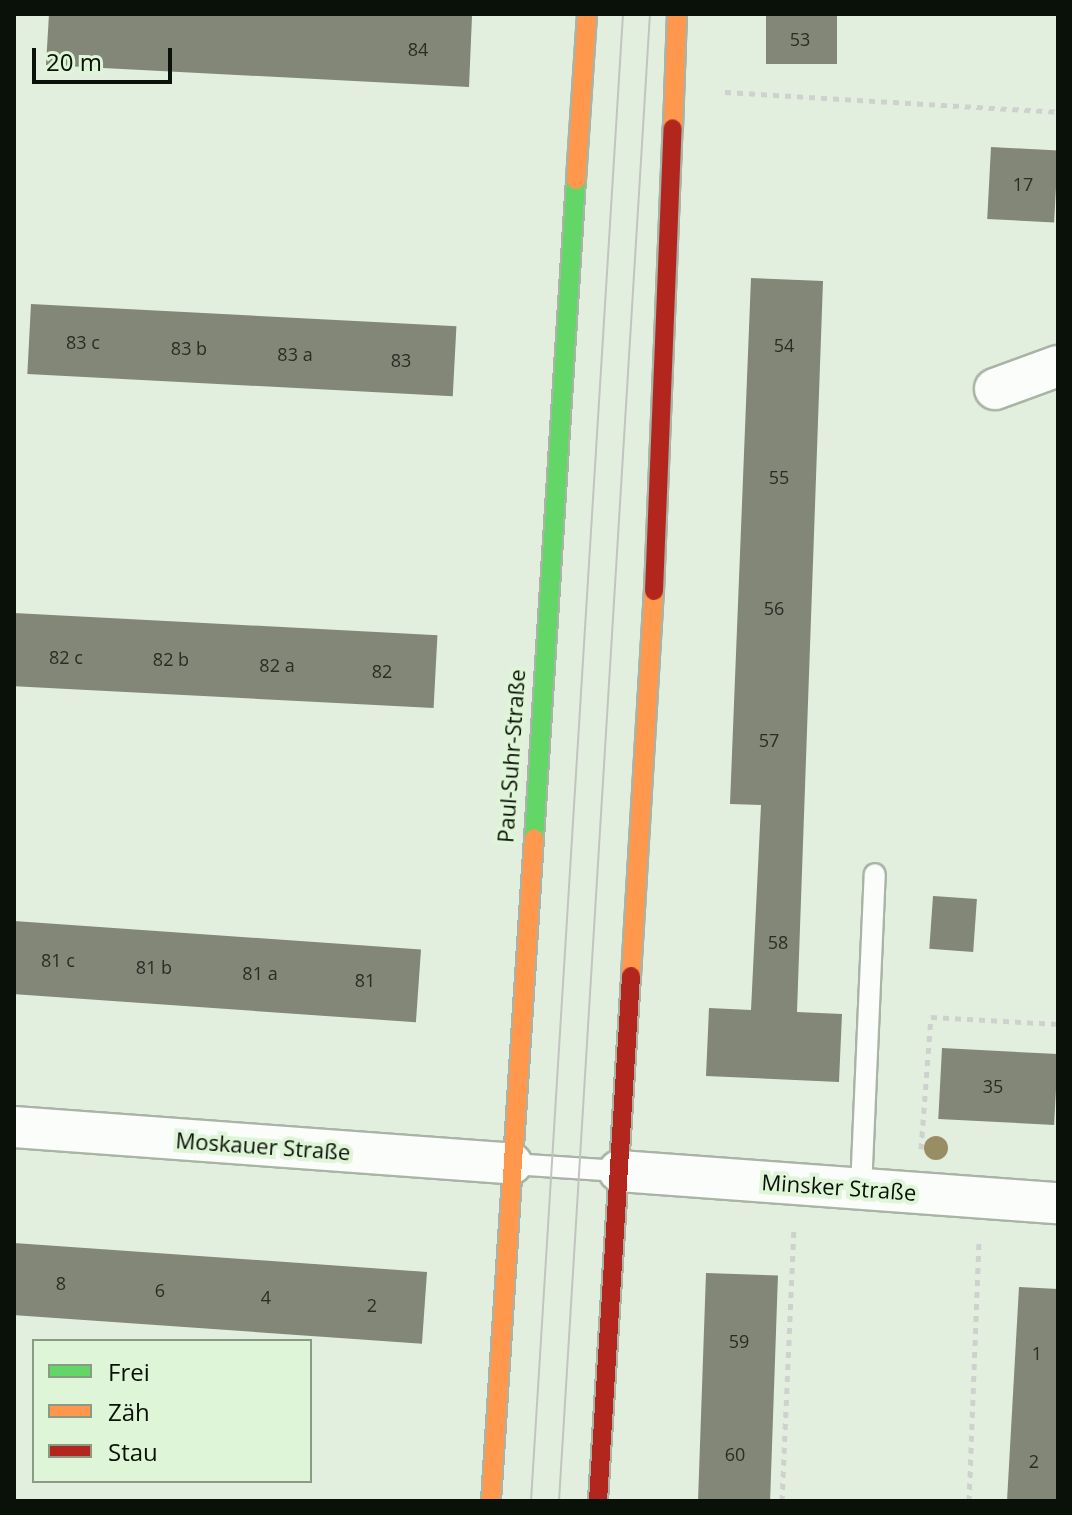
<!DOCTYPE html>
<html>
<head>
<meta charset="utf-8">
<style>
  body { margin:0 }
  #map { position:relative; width:1072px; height:1515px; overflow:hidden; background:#e2efde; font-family:"Open Sans",sans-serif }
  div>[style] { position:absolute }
  .building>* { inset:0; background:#828777; transform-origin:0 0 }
  .path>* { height:5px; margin-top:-2.5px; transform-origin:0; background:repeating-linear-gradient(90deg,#ced1cd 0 6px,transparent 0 12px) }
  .roads { filter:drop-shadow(2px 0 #a9b3a6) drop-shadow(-2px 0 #a9b3a6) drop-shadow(0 2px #a9b3a6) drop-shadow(0 -2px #a9b3a6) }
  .lane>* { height:20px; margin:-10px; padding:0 10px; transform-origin:10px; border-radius:10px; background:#fbfdfa }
  .street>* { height:40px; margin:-20px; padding:0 20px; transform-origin:20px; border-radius:20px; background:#fbfdfa }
  .fast>* { height:18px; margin:-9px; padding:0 9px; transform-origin:9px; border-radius:9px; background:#63d668 }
  .slow>* { height:18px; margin:-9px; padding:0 9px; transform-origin:9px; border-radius:9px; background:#ff974d }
  .jam>* { height:18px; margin:-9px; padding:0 9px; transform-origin:9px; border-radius:9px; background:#b3261e }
  .tram>* { height:2px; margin:-1px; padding:0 1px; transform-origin:1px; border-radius:1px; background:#c1c4bf }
  .trees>* { width:24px; height:24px; margin:-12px; border-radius:50%; background:#998d64 }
  span { translate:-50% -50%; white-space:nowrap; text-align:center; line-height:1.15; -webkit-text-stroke:8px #dff5d8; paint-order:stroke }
  .number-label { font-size:18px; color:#282e24 }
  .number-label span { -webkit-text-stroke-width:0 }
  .street-label { font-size:22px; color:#0a1108 }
  .frame { position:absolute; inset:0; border:16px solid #0a1108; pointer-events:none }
  .legend { position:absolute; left:32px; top:1339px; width:280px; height:144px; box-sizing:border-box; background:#dff5d8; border:2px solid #8a9a85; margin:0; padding:10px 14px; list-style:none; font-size:24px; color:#0a1108 }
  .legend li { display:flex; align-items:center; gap:16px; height:40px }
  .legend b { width:40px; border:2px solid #8a9a85 }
  .scale { position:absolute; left:32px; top:48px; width:140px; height:36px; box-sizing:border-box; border:4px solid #0a1108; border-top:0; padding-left:10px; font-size:24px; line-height:28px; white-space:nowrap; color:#0a1108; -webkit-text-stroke:6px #dff5d8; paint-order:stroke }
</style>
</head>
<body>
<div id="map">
  <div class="building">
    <i style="clip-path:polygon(49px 14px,472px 16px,469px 87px,46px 65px)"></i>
    <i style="left:766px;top:14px;width:71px;height:50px"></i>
    <i style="left:991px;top:147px;width:67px;height:72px;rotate:3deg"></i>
    <i style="clip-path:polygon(751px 278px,823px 281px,797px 1012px,842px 1014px,839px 1082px,706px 1076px,709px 1008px,751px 1010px,761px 805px,730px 804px)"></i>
    <i style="left:31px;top:304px;width:426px;height:70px;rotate:3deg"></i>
    <i style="left:14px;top:613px;width:424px;height:73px;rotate:3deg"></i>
    <i style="left:933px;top:896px;width:44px;height:53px;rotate:4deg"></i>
    <i style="left:14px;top:921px;width:408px;height:73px;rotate:4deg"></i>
    <i style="left:942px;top:1048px;width:116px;height:71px;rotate:3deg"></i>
    <i style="left:14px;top:1243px;width:414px;height:72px;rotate:4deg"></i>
    <i style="left:706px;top:1273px;width:72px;height:228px;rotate:2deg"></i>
    <i style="clip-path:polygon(1019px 1287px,1058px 1289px,1058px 1501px,1007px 1501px)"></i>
  </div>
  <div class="path">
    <i style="left:725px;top:92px;width:334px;rotate:3.4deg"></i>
    <i style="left:921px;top:1149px;width:132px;rotate:-85.7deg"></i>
    <i style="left:931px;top:1017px;width:127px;rotate:3.2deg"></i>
    <i style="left:782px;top:1501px;width:275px;rotate:-87.5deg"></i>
    <i style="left:969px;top:1501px;width:259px;rotate:-87.8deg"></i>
  </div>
  <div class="roads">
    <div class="lane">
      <i style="left:512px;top:1164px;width:107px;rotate:3.7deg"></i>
      <i style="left:861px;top:1189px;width:315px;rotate:-87.5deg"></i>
    </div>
    <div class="street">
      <i style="left:995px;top:389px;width:67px;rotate:-20.1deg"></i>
      <i style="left:14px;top:1127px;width:499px;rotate:4.2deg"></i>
      <i style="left:619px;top:1171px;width:440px;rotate:4.2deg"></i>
    </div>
    <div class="fast">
      <i style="left:534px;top:838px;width:659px;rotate:-86.35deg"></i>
    </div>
    <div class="slow">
      <i style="left:673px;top:128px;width:114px;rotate:-88deg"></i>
      <i style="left:576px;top:180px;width:166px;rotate:-86.2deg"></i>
      <i style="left:631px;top:976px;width:386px;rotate:-86.6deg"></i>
      <i style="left:491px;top:1501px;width:664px;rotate:-86.29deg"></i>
    </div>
    <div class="jam">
      <i style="left:654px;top:591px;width:463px;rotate:-87.7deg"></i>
      <i style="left:598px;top:1501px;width:526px;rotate:-86.4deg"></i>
    </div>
  </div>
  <div class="tram">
    <i style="left:531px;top:1501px;width:1490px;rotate:-86.46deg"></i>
    <i style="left:559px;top:1501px;width:1490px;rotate:-86.5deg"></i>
  </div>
  <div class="trees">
    <i style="left:936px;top:1148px"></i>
  </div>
  <div class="number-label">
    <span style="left:800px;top:39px">53</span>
    <span style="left:418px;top:49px">84</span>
    <span style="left:1023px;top:184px">17</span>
    <span style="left:83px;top:342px">83 c</span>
    <span style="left:784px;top:345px">54</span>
    <span style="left:189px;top:348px">83 b</span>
    <span style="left:295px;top:354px">83 a</span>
    <span style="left:401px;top:360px">83</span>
    <span style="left:779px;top:477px">55</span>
    <span style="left:774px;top:608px">56</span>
    <span style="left:66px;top:657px">82 c</span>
    <span style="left:171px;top:659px">82 b</span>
    <span style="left:277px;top:665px">82 a</span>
    <span style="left:382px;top:671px">82</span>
    <span style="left:769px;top:740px">57</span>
    <span style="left:778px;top:942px">58</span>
    <span style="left:58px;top:960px">81 c</span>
    <span style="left:154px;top:967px">81 b</span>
    <span style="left:260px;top:973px">81 a</span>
    <span style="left:365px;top:980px">81</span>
    <span style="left:993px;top:1086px">35</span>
    <span style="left:61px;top:1283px">8</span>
    <span style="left:160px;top:1290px">6</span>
    <span style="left:266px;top:1297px">4</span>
    <span style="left:372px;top:1305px">2</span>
    <span style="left:739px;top:1341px">59</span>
    <span style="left:1037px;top:1353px">1</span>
    <span style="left:735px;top:1454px">60</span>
    <span style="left:1034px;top:1461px">2</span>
  </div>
  <div class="street-label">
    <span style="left:511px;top:756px;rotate:-86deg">Paul-Suhr-Straße</span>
    <span style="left:263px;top:1146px;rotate:4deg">Moskauer Straße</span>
    <span style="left:839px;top:1187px;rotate:4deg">Minsker Straße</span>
  </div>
  <div class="frame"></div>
  <ul class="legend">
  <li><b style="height:10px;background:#63d668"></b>Frei</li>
  <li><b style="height:10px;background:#ff974d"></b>Zäh</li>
  <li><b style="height:10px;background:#b3261e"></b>Stau</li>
  </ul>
  <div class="scale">20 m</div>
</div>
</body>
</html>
